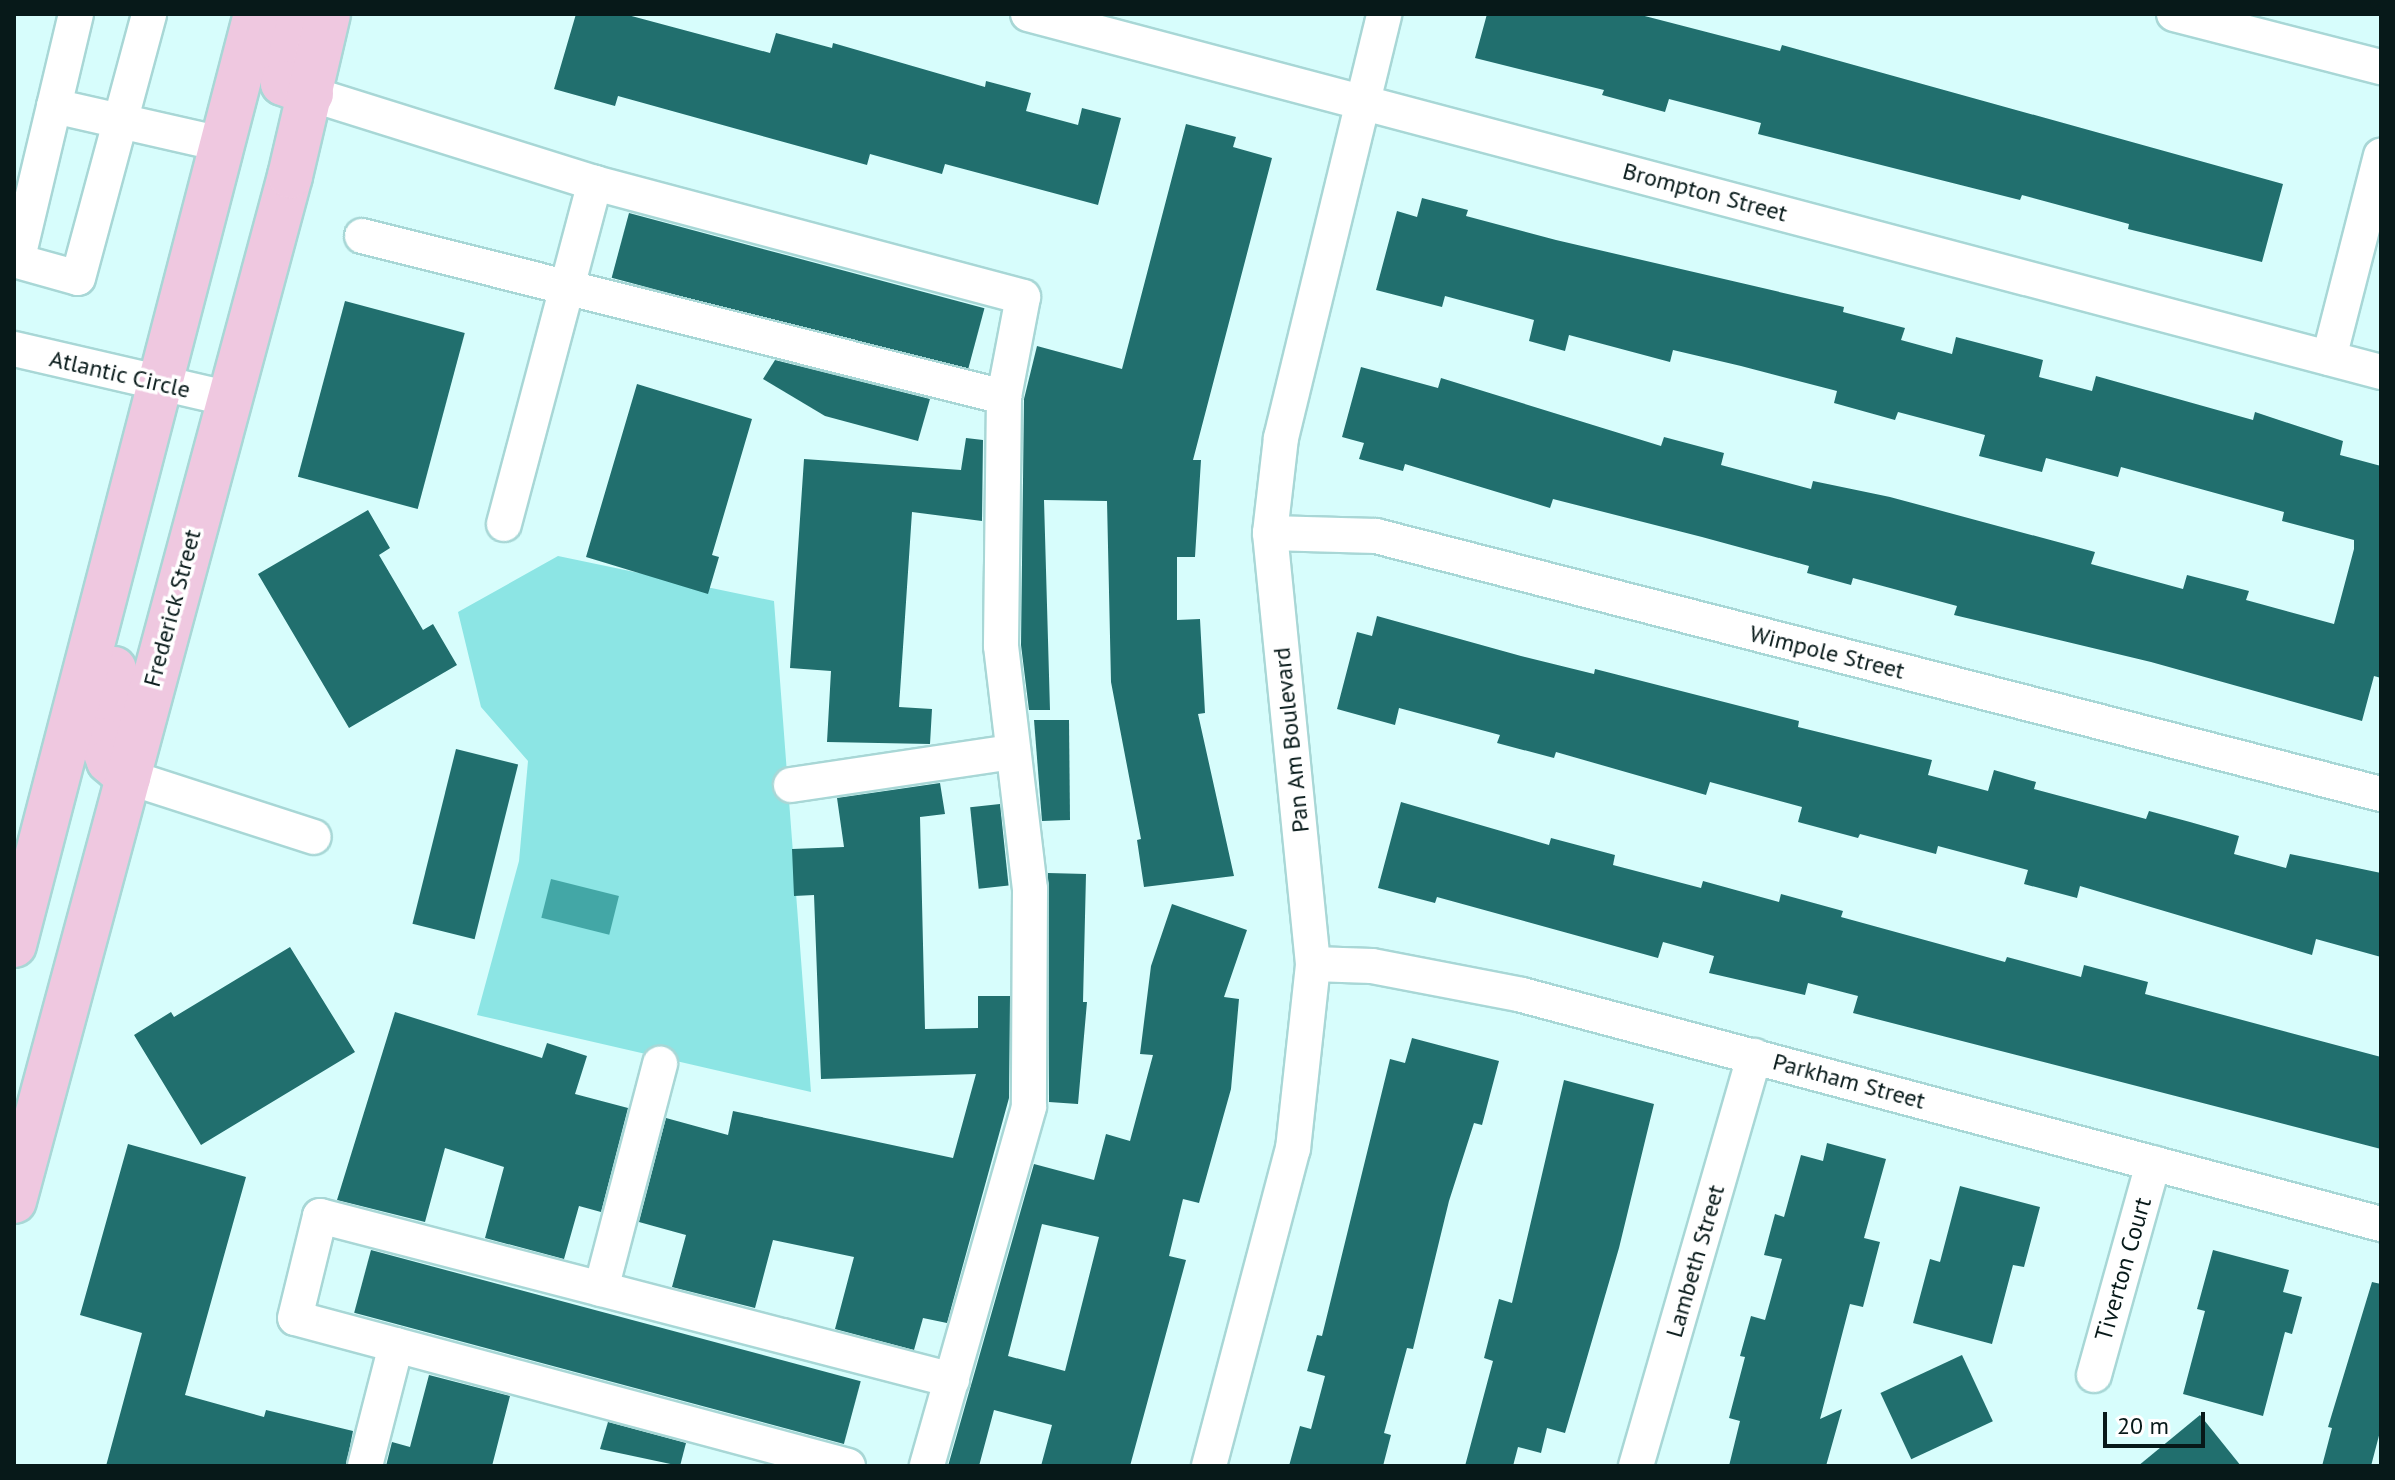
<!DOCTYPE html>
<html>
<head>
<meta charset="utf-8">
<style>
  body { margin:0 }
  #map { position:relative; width:2395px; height:1480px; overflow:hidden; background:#d7fdfc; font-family:"PT Sans",sans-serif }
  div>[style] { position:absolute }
  .green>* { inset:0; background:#8ce5e4 }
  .water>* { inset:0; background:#43a7a6; transform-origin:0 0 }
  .building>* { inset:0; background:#216f6e; transform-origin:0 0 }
  .roads { filter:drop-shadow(2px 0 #a8d7d6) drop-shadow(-2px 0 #a8d7d6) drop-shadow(0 2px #a8d7d6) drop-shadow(0 -2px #a8d7d6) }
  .minor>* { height:34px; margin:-17px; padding:0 17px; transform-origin:17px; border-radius:17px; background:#fff }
  .major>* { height:44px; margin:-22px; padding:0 22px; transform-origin:22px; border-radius:22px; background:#efc8e0 }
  span { translate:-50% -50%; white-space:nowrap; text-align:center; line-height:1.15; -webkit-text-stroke:7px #fff; paint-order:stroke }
  .street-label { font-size:24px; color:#071919 }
  .frame { position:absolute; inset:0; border:16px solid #071919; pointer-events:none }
  .scale { position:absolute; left:2103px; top:1412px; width:102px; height:36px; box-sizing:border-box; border:4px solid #071919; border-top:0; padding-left:10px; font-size:24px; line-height:28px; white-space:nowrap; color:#071919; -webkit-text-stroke:6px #fff; paint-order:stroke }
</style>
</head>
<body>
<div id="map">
  <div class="green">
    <i style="clip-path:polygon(558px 556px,774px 601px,811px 1092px,477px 1015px,519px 861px,528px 761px,481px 707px,458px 612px)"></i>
  </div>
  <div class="water">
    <i style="left:551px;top:879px;width:70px;height:40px;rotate:14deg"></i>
  </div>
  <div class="building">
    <i style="clip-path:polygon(576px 14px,624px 14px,770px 53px,776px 33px,832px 48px,833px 43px,985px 87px,986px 81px,1031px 93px,1026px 111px,1078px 125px,1082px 108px,1121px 118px,1098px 205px,945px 164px,942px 174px,870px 154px,867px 165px,618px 96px,615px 106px,554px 89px)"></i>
    <i style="clip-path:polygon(1487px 14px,1637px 14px,1780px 51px,1782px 45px,2283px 184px,2262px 262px,2128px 229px,2129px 224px,2022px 195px,2020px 200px,1758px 134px,1761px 123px,1669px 99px,1665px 112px,1602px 95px,1604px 90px,1475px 58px)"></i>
    <i style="clip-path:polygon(1186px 124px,1236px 137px,1233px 147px,1272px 158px,1193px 460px,1201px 460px,1195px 557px,1177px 557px,1177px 620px,1200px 619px,1205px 713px,1198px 714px,1234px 876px,1144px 887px,1137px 840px,1141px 839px,1111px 682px,1107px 501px,1044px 500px,1050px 710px,1029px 710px,1021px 645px,1024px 399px,1037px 346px,1122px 369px)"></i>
    <i style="clip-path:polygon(1422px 198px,1468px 210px,1466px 216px,1556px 240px,1844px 307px,1843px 312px,1905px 328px,1901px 340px,1952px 354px,1956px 337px,2043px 360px,2039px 377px,2092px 391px,2096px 376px,2253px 420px,2255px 412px,2343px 441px,2340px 455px,2381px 466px,2381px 678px,2374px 676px,2362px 721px,2151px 662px,1954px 615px,1957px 606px,1853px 578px,1851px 585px,1807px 573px,1809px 566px,1702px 537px,1553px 499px,1550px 508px,1405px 464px,1403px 471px,1359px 459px,1364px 443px,1342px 437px,1361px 367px,1438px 388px,1441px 378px,1661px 446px,1664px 437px,1724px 453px,1721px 465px,1811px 489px,1813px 481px,1890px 497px,2095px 552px,2091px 564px,2183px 589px,2187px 575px,2249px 591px,2246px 600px,2334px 624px,2354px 549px,2354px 540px,2282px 521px,2284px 512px,2121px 467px,2118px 477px,2046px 458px,2042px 472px,1979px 456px,1985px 435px,1898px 412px,1895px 420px,1834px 403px,1837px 391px,1741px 366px,1673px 350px,1670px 362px,1569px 335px,1565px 351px,1529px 341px,1534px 320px,1445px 296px,1442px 307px,1376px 290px,1397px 211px,1417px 217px)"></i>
    <i style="left:629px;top:213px;width:368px;height:67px;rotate:15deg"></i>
    <i style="left:345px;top:301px;width:124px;height:182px;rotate:15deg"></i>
    <i style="clip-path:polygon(775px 360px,930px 399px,918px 441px,825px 416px,763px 379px)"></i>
    <i style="clip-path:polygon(637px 384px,752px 419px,712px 555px,719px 557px,708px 594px,586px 557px)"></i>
    <i style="clip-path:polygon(966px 438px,983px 440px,982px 521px,912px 512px,899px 707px,932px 709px,930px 744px,827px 742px,831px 671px,790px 668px,804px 459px,961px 470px)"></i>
    <i style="clip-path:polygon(368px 510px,390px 548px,379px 555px,423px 630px,433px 624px,457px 665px,349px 728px,258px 574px)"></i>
    <i style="clip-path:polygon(1377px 616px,1521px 656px,1594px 674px,1595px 669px,1799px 721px,1798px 727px,1932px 760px,1928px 775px,1988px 791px,1994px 770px,2036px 782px,2034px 789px,2146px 819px,2149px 811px,2190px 822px,2239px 836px,2234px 854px,2286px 868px,2290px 854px,2381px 873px,2381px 957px,2316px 939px,2312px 955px,2080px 886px,2077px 898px,2024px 884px,2028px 870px,1938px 846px,1936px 854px,1860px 834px,1858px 838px,1798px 822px,1802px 807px,1710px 782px,1706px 795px,1556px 752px,1554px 758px,1497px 743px,1500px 735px,1399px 708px,1395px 725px,1337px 709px,1357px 632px,1372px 636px)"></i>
    <i style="clip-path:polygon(1034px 720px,1069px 720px,1070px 820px,1042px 821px)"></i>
    <i style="left:456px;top:749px;width:64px;height:180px;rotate:14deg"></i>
    <i style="clip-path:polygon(940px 783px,945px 814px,920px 817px,925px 1029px,978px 1028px,978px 996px,1010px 996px,1009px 1098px,947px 1323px,923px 1318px,914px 1350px,835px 1329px,854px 1257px,773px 1240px,755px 1308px,672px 1287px,686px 1235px,639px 1222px,666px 1118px,728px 1135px,733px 1111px,953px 1158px,976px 1074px,821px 1079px,814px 895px,794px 896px,792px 849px,844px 847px,837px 798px)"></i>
    <i style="clip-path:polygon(1401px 802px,1549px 845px,1551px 838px,1615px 855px,1613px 865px,1701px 888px,1703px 881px,1779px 902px,1781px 894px,1843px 911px,1841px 917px,2005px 962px,2007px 957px,2081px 977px,2084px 965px,2148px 982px,2145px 994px,2381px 1057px,2381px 1149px,1853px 1013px,1858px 996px,1808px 983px,1805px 995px,1709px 973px,1714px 956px,1663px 942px,1658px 958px,1437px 897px,1435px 903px,1378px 888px)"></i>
    <i style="left:1000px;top:804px;width:82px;height:30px;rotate:84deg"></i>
    <i style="clip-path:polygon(1048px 873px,1086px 874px,1083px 1002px,1087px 1002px,1078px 1104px,1049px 1102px)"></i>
    <i style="clip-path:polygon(evenodd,1172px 904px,1247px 930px,1224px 997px,1239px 999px,1231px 1089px,1199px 1203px,1183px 1199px,1169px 1256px,1186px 1260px,1130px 1466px,1041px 1466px,1052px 1425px,994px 1410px,979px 1466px,948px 1466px,1034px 1164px,1094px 1180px,1106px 1134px,1130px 1141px,1153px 1055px,1140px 1054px,1151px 966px,1172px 904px,1042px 1224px,1099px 1237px,1065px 1371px,1008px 1356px,1042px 1224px)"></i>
    <i style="clip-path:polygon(290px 947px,355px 1052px,201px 1145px,134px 1035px,171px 1012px,174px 1017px)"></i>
    <i style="clip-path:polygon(395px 1012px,542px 1058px,547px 1043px,587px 1056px,575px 1094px,628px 1108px,601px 1212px,579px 1206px,564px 1259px,485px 1238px,504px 1167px,445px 1148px,425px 1222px,337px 1200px)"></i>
    <i style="clip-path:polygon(1412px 1038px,1499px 1061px,1482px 1125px,1474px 1123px,1449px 1201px,1413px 1349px,1407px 1348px,1384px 1433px,1391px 1435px,1383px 1466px,1289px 1466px,1300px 1426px,1311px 1429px,1325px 1376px,1307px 1371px,1317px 1335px,1322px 1336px,1390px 1059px,1405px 1063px)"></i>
    <i style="clip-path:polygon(1564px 1080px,1654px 1104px,1619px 1248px,1565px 1433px,1547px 1428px,1541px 1453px,1518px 1447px,1513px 1466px,1465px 1466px,1493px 1361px,1484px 1358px,1499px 1299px,1512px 1303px)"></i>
    <i style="clip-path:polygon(1827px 1143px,1886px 1159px,1864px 1238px,1880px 1242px,1863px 1307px,1850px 1304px,1820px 1419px,1842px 1409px,1826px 1466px,1729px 1466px,1740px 1421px,1729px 1418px,1745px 1357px,1740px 1356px,1751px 1316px,1765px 1320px,1782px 1259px,1764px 1255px,1775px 1214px,1784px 1217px,1801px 1155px,1823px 1161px)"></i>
    <i style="clip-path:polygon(128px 1144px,246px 1177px,185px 1395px,264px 1417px,266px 1410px,353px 1431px,346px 1466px,106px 1466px,142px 1333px,80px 1315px)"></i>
    <i style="clip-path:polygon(1960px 1186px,2040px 1207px,2024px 1267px,2013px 1265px,1992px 1344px,1913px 1323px,1930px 1259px,1940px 1262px)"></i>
    <i style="left:371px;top:1250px;width:507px;height:65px;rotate:15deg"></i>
    <i style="clip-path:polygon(2213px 1250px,2289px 1270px,2283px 1292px,2302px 1297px,2292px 1334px,2285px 1332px,2263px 1416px,2183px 1394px,2205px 1311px,2197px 1309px)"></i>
    <i style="clip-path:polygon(2372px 1282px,2381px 1284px,2381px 1428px,2371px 1466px,2322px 1466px,2332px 1428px,2328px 1427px)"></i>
    <i style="left:1962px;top:1355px;width:73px;height:90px;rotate:65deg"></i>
    <i style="clip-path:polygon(429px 1375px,510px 1396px,492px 1466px,386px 1466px,392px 1442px,410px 1447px)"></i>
    <i style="clip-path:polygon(2200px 1415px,2241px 1466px,2138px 1466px)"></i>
    <i style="clip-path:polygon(608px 1422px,686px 1443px,680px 1466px,600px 1449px)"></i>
  </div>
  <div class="roads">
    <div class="minor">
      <i style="left:76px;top:14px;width:254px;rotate:103.4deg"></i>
      <i style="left:17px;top:261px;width:63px;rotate:15.6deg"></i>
      <i style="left:78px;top:278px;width:273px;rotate:-74.9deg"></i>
      <i style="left:1028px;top:14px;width:1400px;rotate:14.82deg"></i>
      <i style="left:2174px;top:14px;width:214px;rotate:14.4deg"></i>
      <i style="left:311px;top:94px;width:298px;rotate:17.4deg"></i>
      <i style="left:595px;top:183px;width:443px;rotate:14.9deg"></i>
      <i style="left:1023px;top:297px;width:102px;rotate:100.8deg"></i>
      <i style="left:1004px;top:397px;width:249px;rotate:90.7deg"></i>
      <i style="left:1001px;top:646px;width:245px;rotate:83.2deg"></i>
      <i style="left:1030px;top:889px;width:218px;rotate:90.3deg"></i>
      <i style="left:1029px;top:1107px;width:373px;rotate:105.9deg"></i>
      <i style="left:54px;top:106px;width:171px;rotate:12.8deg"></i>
      <i style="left:362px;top:236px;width:662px;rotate:14.08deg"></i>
      <i style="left:14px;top:349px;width:219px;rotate:13deg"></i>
      <i style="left:2329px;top:358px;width:209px;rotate:-75.6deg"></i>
      <i style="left:504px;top:524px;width:353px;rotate:-75.1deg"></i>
      <i style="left:1270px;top:533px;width:106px;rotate:1.6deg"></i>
      <i style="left:1376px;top:536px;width:1038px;rotate:14.4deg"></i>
      <i style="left:128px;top:777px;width:195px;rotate:17.9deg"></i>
      <i style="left:791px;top:785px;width:224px;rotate:-8.5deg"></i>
      <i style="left:1313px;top:964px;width:59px;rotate:1.9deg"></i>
      <i style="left:1372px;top:966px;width:153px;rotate:10.9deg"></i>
      <i style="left:1522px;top:995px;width:889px;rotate:14.93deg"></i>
      <i style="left:601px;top:1289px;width:233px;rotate:-75.3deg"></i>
      <i style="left:2094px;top:1375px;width:220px;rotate:-74.4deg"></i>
      <i style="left:365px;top:1466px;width:125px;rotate:-75.6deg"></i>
      <i style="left:848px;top:1466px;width:572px;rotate:-165.02deg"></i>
      <i style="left:295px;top:1318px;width:105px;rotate:-76.2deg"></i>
      <i style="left:320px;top:1216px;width:653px;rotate:14.55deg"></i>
      <i style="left:1209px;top:1466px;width:328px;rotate:-75.2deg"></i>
      <i style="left:1293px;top:1149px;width:186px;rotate:-83.8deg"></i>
      <i style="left:1313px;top:964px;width:433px;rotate:-95.7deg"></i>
      <i style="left:1270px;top:533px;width:96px;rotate:-83.4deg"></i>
      <i style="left:1281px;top:438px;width:436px;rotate:-76.3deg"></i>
      <i style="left:1636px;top:1466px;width:427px;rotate:-73.9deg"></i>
    </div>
    <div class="major">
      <i style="left:294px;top:14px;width:70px;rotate:99.1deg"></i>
      <i style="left:283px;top:83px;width:30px;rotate:21deg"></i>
      <i style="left:114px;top:669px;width:72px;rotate:100.4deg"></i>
      <i style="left:101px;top:740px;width:22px;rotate:69deg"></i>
      <i style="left:109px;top:761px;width:25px;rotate:40deg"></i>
      <i style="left:14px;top:945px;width:962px;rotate:-75.43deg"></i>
      <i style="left:14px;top:1201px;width:1062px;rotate:-74.93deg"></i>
      <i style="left:290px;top:176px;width:166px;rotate:-76.8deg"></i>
    </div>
  </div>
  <div class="street-label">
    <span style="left:1705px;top:192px;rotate:15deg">Brompton Street</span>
    <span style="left:120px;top:374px;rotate:13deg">Atlantic Circle</span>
    <span style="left:172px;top:608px;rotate:-75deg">Frederick Street</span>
    <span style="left:1827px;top:652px;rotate:14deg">Wimpole Street</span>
    <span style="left:1291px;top:740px;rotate:-96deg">Pan Am Boulevard</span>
    <span style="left:1849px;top:1081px;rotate:15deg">Parkham Street</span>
    <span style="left:1695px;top:1261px;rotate:-74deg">Lambeth Street</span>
    <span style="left:2123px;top:1269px;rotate:-74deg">Tiverton Court</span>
  </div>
  <div class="frame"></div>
  <div class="scale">20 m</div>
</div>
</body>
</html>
